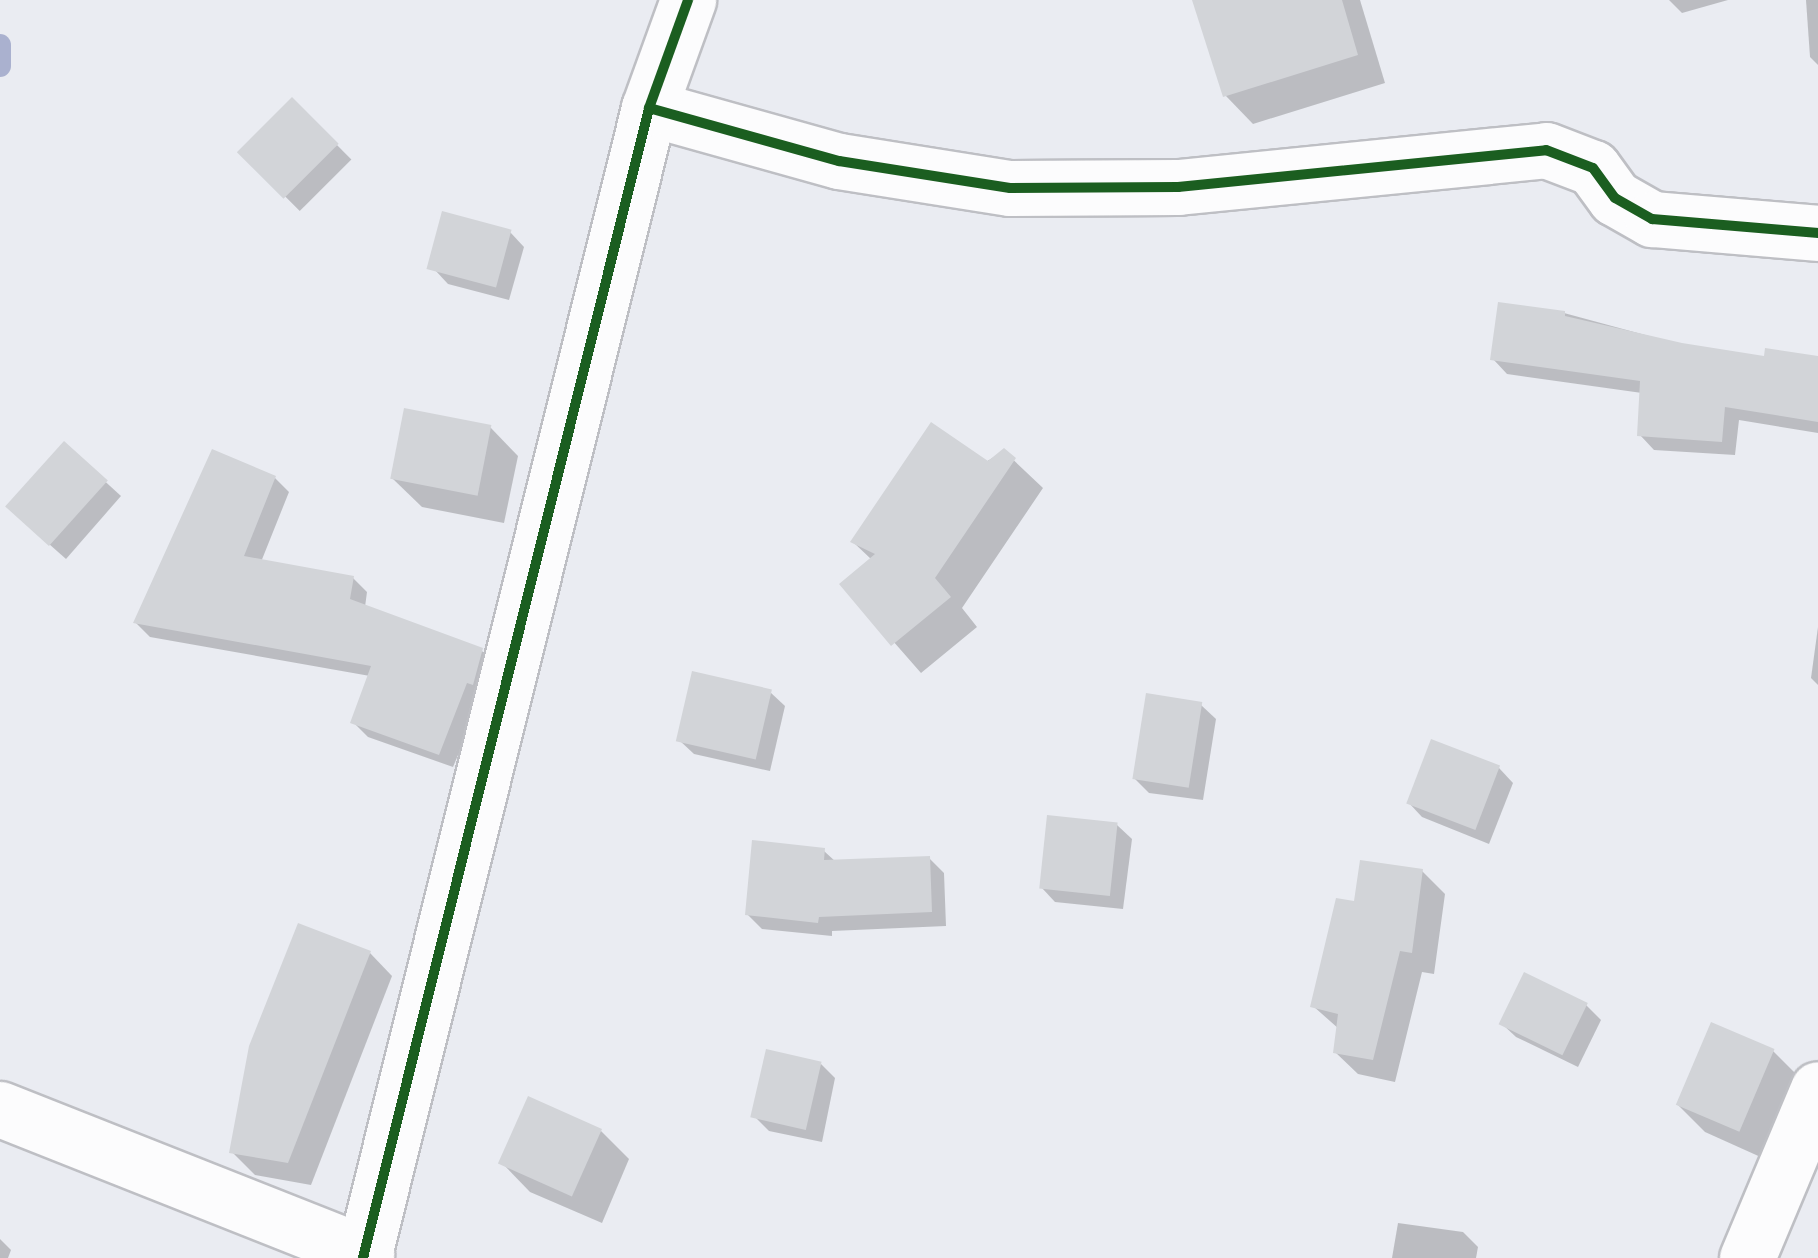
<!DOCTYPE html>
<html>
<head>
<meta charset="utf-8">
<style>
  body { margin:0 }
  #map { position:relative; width:1818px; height:1258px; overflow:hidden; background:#eaecf2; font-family:"DejaVu Sans",sans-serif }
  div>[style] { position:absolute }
  .shadow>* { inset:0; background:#0003; transform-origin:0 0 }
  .stream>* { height:22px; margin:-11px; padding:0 11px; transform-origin:11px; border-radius:11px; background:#aab1cf }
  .building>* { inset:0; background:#d2d4d8; transform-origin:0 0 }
  .roads { filter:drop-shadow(2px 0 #bebfc4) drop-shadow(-2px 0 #bebfc4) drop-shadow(0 2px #bebfc4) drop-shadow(0 -2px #bebfc4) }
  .street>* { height:55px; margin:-27.5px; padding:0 27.5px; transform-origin:27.5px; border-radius:27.5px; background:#fcfcfd }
  .cycleway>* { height:10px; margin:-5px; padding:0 5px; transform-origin:5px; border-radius:5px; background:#1b5e20 }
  span { translate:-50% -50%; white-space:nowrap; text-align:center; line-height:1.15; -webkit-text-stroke:8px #f6f8fe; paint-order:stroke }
</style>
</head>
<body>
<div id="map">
  <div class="shadow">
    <i style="clip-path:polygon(1195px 0,1360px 0,1385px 83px,1253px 124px,1225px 95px)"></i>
    <i style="clip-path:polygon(1669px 0,1728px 0,1682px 13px)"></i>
    <i style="clip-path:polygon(1806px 0,1818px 0,1818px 65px,1810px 57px)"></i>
    <i style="left:292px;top:100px;width:84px;height:73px;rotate:45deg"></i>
    <i style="clip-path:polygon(510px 232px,524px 247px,509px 300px,448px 284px,434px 269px)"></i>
    <i style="clip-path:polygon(1564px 313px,1682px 345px,1766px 359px,1818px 359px,1818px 433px,1739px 420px,1735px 455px,1654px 450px,1640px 435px,1642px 393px,1507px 374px,1493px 359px)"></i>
    <i style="clip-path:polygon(490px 427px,518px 456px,504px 523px,422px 507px,393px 479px)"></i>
    <i style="clip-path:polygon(64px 444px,121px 496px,66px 559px,23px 521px)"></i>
    <i style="clip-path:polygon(1004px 451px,1043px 488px,962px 608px,977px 627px,921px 673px,843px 584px,872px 560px,853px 542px)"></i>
    <i style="clip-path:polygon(275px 478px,289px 492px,261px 562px,353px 578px,367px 592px,365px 607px,481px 650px,496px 665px,453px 767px,368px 737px,353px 722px,370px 676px,150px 637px,136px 623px)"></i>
    <i style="clip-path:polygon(1818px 627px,1818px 685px,1811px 678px)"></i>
    <i style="clip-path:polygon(770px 692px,785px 706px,770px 771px,694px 754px,679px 740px)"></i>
    <i style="clip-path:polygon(1201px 705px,1216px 719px,1203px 800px,1149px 793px,1134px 778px)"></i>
    <i style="clip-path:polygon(1499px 768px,1513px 783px,1489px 844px,1422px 817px,1408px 802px)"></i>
    <i style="clip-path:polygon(1117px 825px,1132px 839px,1123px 909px,1055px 902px,1041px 887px)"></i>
    <i style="clip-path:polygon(824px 851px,836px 862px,929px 858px,944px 873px,946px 926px,832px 931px,832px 936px,762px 929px,747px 914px)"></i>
    <i style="clip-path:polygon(1422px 871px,1445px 894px,1434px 974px,1422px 972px,1395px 1082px,1358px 1074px,1335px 1052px,1339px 1029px,1313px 1006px,1356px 904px)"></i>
    <i style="clip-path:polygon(370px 953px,392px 976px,311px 1185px,255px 1175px,232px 1152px)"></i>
    <i style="clip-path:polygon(1586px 1005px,1601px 1020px,1578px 1067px,1516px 1037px,1501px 1023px)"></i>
    <i style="clip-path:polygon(1773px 1051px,1801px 1079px,1765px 1159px,1705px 1132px,1677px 1104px)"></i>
    <i style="clip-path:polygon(821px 1064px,835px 1078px,822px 1142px,769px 1131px,755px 1117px)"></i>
    <i style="clip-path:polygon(601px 1131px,629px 1159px,602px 1223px,530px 1192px,502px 1163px)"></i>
    <i style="clip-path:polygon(1398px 1223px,1463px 1232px,1478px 1247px,1476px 1258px,1392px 1258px)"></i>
    <i style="clip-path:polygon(0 1239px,11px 1250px,8px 1258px,0 1258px)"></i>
  </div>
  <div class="stream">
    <i style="left:0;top:45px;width:21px;rotate:90deg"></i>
  </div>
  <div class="building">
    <i style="clip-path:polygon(1192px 0,1342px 0,1358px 55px,1223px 97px)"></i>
    <i style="left:292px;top:97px;width:66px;height:78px;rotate:45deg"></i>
    <i style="left:442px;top:211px;width:72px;height:60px;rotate:15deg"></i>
    <i style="clip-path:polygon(1498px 302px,1565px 311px,1565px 316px,1682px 343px,1764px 356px,1765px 348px,1818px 356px,1818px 422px,1725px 407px,1722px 442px,1637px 436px,1640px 381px,1490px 360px)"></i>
    <i style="left:404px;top:408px;width:89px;height:72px;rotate:11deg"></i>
    <i style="clip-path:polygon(931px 422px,988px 461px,1004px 448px,1016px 458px,935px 578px,951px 597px,891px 646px,839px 584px,875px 554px,850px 542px)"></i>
    <i style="left:64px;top:441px;width:59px;height:88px;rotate:42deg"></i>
    <i style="clip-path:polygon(212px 449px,276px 476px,244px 556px,354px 576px,350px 599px,483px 648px,473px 685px,467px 683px,439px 755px,350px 723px,371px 666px,133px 623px)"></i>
    <i style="left:692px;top:671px;width:82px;height:72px;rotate:13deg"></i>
    <i style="left:1146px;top:693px;width:57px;height:87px;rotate:9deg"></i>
    <i style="left:1431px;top:739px;width:74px;height:69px;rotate:21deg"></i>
    <i style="left:1047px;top:815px;width:71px;height:74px;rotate:6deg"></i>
    <i style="clip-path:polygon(752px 840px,825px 848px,824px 860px,930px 856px,932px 912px,819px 917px,818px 923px,745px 915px)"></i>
    <i style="clip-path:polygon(1360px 860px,1423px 869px,1412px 953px,1400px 951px,1373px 1060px,1333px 1053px,1338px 1014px,1310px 1007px,1336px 898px,1354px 901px)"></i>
    <i style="clip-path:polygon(298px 923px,371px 951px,288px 1163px,229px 1153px,249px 1046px)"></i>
    <i style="left:1524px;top:972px;width:71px;height:58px;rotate:26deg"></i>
    <i style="left:1711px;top:1022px;width:69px;height:90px;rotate:23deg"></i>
    <i style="left:766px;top:1049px;width:57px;height:70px;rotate:13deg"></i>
    <i style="left:528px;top:1096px;width:81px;height:74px;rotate:24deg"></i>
  </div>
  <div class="roads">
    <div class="street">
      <i style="left:649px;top:108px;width:197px;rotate:15.6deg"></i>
      <i style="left:839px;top:161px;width:173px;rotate:9deg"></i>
      <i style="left:1010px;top:188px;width:168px;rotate:-0.3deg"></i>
      <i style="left:1178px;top:187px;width:370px;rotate:-5.7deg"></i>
      <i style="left:1546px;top:150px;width:50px;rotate:21deg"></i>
      <i style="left:1593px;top:168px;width:37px;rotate:54deg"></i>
      <i style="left:1615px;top:198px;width:43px;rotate:29.6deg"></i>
      <i style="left:1652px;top:219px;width:167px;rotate:4.8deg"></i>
      <i style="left:0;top:1109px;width:394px;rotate:21.6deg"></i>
      <i style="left:363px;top:1258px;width:1185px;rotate:-76.03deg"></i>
      <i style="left:649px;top:108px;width:115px;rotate:-70.1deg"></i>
      <i style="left:1747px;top:1258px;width:183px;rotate:-67.2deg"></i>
    </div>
  </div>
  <div class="cycleway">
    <i style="left:649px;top:108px;width:197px;rotate:15.6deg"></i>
    <i style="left:839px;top:161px;width:173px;rotate:9deg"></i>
    <i style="left:1010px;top:188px;width:168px;rotate:-0.3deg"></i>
    <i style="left:1178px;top:187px;width:370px;rotate:-5.7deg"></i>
    <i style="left:1546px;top:150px;width:50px;rotate:21deg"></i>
    <i style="left:1593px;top:168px;width:37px;rotate:54deg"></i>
    <i style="left:1615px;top:198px;width:43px;rotate:29.6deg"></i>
    <i style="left:1652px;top:219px;width:167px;rotate:4.8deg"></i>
    <i style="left:363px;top:1258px;width:1185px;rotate:-76.03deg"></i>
    <i style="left:649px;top:108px;width:115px;rotate:-70.1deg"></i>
  </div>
</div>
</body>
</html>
